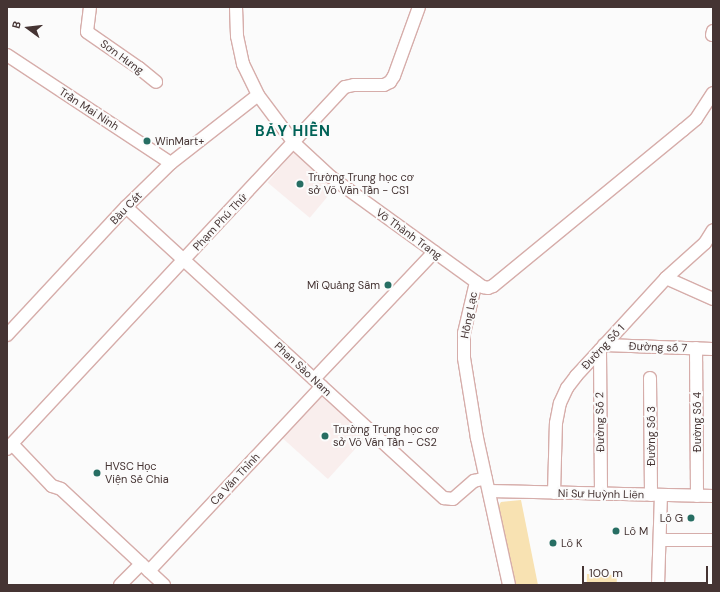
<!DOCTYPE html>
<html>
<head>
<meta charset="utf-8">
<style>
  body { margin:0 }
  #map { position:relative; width:720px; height:592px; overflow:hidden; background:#fbfbfb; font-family:"DM Sans",sans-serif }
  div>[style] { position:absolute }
  .built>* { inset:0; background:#f9eeed; transform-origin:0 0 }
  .green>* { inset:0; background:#f8e2b2; transform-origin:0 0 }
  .roads { filter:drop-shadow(1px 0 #d6adaa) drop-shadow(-1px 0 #d6adaa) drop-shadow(0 1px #d6adaa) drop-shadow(0 -1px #d6adaa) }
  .minor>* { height:12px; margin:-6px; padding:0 6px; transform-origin:6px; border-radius:6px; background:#fff }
  .dots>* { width:11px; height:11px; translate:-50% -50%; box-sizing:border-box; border:2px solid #fbfbfb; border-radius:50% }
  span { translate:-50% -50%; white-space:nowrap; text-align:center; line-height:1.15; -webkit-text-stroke:4px #fbfbfb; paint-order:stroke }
  .street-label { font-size:11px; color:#453433 }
  .poi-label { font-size:11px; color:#453433 }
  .left { translate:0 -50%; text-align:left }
  .right { translate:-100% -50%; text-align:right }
  .district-label { font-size:15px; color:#006257; font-weight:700; letter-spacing:1px }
  .frame { position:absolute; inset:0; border:8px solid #453433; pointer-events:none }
  .north { position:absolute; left:8px; top:8px; width:40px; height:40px; -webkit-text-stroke:3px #fbfbfb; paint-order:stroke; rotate:285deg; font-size:11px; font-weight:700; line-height:16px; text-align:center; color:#453433 }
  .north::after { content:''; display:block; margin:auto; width:14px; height:18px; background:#453433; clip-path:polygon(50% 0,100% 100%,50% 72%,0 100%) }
  .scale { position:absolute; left:582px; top:566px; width:126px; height:18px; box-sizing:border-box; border:2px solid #453433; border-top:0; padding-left:5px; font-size:12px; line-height:14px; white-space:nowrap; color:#453433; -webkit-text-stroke:3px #fbfbfb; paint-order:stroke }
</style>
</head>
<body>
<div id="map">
  <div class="built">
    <i style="left:294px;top:151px;width:55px;height:41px;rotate:40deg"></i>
    <i style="left:322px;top:393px;width:62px;height:60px;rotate:42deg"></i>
  </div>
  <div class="green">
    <i style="clip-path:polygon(521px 500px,538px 585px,514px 585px,498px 507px,501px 502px)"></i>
    <i style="left:587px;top:574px;width:30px;height:11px;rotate:2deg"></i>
  </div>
  <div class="roads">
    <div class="minor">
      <i style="left:90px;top:7px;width:25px;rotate:97deg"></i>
      <i style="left:87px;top:32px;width:63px;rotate:34.7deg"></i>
      <i style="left:139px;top:68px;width:22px;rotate:39deg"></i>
      <i style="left:236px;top:7px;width:29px;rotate:88deg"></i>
      <i style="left:237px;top:36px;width:29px;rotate:78deg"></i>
      <i style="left:243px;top:64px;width:34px;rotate:64deg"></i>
      <i style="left:258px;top:95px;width:60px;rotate:53.1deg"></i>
      <i style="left:294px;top:143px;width:50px;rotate:42.6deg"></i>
      <i style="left:331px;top:177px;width:188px;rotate:35.9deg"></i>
      <i style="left:483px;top:287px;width:5px;rotate:11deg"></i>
      <i style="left:488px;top:288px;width:5px;rotate:-22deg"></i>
      <i style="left:493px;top:286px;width:246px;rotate:-39.4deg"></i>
      <i style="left:683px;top:130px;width:17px;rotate:-40deg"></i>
      <i style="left:696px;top:119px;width:31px;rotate:-57deg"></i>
      <i style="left:712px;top:35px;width:4px;rotate:-76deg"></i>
      <i style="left:7px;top:55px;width:196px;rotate:33.4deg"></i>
      <i style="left:126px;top:207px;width:431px;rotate:42.5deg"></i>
      <i style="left:444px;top:498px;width:9px;rotate:6deg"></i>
      <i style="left:453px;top:499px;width:28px;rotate:-41deg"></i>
      <i style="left:474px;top:481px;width:12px;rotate:-14deg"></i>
      <i style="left:666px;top:278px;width:51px;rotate:24.1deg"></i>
      <i style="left:476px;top:282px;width:52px;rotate:103.2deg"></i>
      <i style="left:464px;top:333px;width:25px;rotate:90deg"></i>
      <i style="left:464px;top:358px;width:81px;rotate:80.8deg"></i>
      <i style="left:477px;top:438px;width:150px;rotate:77.7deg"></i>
      <i style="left:7px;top:335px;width:175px;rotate:-47.1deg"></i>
      <i style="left:126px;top:207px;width:63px;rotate:-44.4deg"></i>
      <i style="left:171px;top:163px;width:110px;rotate:-38deg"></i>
      <i style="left:604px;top:345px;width:109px;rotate:2.1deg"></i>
      <i style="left:696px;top:348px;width:148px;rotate:89.6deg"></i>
      <i style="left:600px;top:350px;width:144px;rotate:89.6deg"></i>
      <i style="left:650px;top:378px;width:117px;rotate:89.5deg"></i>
      <i style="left:314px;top:379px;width:175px;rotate:-46.6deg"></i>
      <i style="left:12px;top:444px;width:58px;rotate:46.4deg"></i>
      <i style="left:52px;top:486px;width:9px;rotate:18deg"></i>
      <i style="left:61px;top:489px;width:141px;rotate:43deg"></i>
      <i style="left:7px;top:449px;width:495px;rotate:-47deg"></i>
      <i style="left:345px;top:87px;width:9px;rotate:-13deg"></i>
      <i style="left:354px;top:85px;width:30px"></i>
      <i style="left:384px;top:85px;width:7px;rotate:-27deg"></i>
      <i style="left:390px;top:82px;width:7px;rotate:-56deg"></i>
      <i style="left:394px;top:76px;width:73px;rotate:-70.1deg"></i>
      <i style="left:489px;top:491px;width:224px;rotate:1.3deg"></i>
      <i style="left:554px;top:493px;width:70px;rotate:-88.4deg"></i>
      <i style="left:556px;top:423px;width:20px;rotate:-79deg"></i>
      <i style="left:560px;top:403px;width:17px;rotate:-65deg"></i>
      <i style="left:567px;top:388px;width:15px;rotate:-53deg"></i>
      <i style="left:576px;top:376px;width:133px;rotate:-47.4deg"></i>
      <i style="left:666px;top:278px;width:52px;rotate:-41.9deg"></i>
      <i style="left:705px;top:243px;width:15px;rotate:-58deg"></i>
      <i style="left:660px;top:540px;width:53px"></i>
      <i style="left:149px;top:571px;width:253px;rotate:-46.9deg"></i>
      <i style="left:120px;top:585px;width:30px;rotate:-45deg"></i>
      <i style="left:658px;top:585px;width:90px;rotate:-88.1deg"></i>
    </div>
  </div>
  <div class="dots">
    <i style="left:147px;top:141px;background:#276e63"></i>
    <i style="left:300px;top:184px;background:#276e63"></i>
    <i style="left:388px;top:285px;background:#276e63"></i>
    <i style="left:325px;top:436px;background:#276e63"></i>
    <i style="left:97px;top:473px;background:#276e63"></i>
    <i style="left:691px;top:518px;background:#276e63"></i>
    <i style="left:616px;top:531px;background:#276e63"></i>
    <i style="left:553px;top:543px;background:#276e63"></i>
  </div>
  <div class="street-label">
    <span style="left:122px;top:57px;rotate:36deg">Sơn Hưng</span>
    <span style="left:89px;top:109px;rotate:33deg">Trần Mai Ninh</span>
    <span style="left:126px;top:208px;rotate:-46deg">Bàu Cát</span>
    <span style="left:220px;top:222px;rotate:-47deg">Phạm Phú Thứ</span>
    <span style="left:409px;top:234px;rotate:36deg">Võ Thành Trang</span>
    <span style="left:469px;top:315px;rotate:-79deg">Hồng Lạc</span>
    <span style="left:603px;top:347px;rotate:-47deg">Đường Số 1</span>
    <span style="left:658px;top:347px;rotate:2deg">Đường số 7</span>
    <span style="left:303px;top:369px;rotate:43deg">Phan Sào Nam</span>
    <span style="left:600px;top:422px;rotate:-91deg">Đường Số 2</span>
    <span style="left:697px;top:422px;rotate:-90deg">Đường Số 4</span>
    <span style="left:651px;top:436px;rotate:-90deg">Đường Số 3</span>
    <span style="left:235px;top:479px;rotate:-47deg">Ca Văn Thỉnh</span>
    <span style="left:601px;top:494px;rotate:1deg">Ni Sư Huỳnh Liên</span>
  </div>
  <div class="poi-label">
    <span class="left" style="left:155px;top:141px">WinMart+</span>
    <span class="left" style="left:308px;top:184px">Trường Trung học cơ<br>sở Võ Văn Tần - CS1</span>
    <span class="right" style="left:380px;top:285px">Mì Quảng Sâm</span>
    <span class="left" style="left:333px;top:436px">Trường Trung học cơ<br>sở Võ Văn Tần - CS2</span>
    <span class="left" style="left:105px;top:473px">HVSC Học<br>Viện Sẻ Chia</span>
    <span class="right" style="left:683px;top:518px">Lô G</span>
    <span class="left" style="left:624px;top:531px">Lô M</span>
    <span class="left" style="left:561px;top:543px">Lô K</span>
  </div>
  <div class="district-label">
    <span style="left:293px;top:132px">BẢY HIỀN</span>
  </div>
  <div class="frame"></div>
  <div class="north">B</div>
  <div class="scale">100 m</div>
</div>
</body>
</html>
